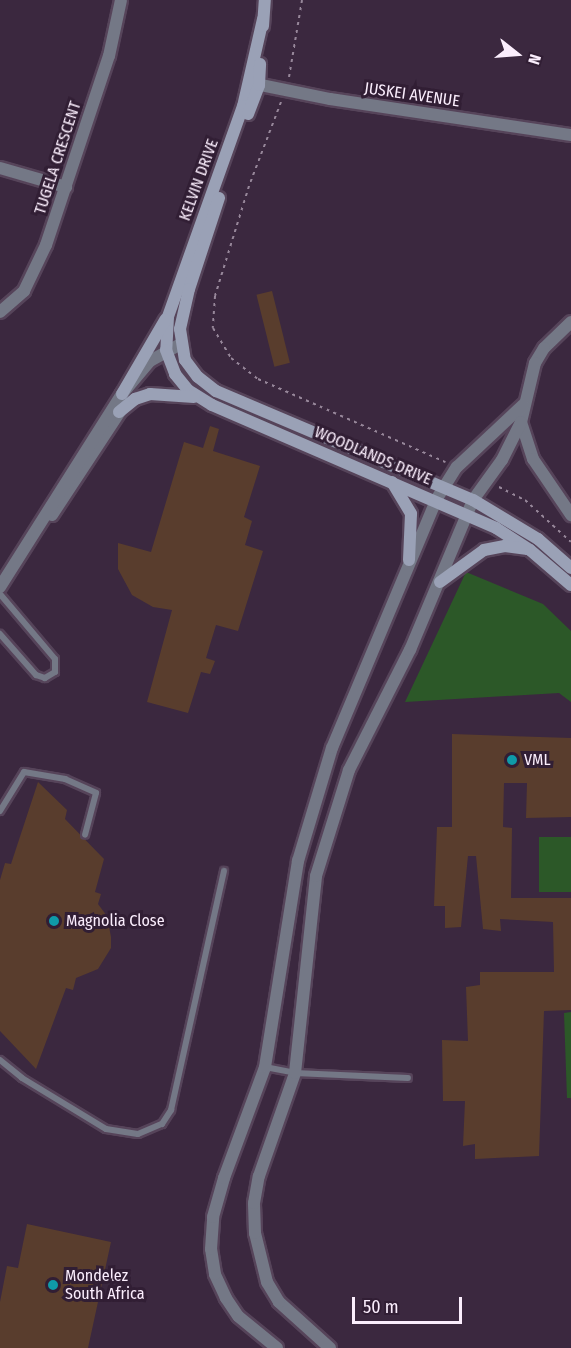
<!DOCTYPE html>
<html>
<head>
<meta charset="utf-8">
<style>
  body { margin:0 }
  #map { position:relative; width:571px; height:1348px; overflow:hidden; background:#3b283f; font-family:"Fira Sans Condensed",sans-serif }
  div>[style] { position:absolute }
  .green>* { inset:0; background:#2c5828; transform-origin:0 0 }
  .building>* { inset:0; background:#593d2d; transform-origin:0 0 }
  .path>* { height:2px; margin-top:-1px; transform-origin:0; background:repeating-linear-gradient(90deg,#97879a 0 3px,transparent 0 7.5px) }
  .roads { filter:drop-shadow(2px 0 #56445a) drop-shadow(-2px 0 #56445a) drop-shadow(0 2px #56445a) drop-shadow(0 -2px #56445a) }
  .service>* { height:6px; margin:-3px; padding:0 3px; transform-origin:3px; border-radius:3px; background:#747886 }
  .minor>* { height:12px; margin:-6px; padding:0 6px; transform-origin:6px; border-radius:6px; background:#747886 }
  .secondary>* { height:12px; margin:-6px; padding:0 6px; transform-origin:6px; border-radius:6px; background:#9aa1b6 }
  .dots>* { width:16px; height:16px; translate:-50% -50%; box-sizing:border-box; border:3px solid #311e34; border-radius:50% }
  span { translate:-50% -50%; white-space:nowrap; text-align:center; line-height:1.15; -webkit-text-stroke:6px #311e34; paint-order:stroke }
  .street-label { font-size:16px; color:#fbeefd }
  .poi-label { font-size:16px; color:#fbeefd }
  .left { translate:0 -50%; text-align:left }
  .north { position:absolute; left:487px; top:24px; width:60px; height:60px; -webkit-text-stroke:4px #311e34; paint-order:stroke; rotate:107deg; font-size:16px; font-weight:700; line-height:24px; text-align:center; color:#fbeefd }
  .north::after { content:''; display:block; margin:auto; width:21px; height:27px; background:#fbeefd; clip-path:polygon(50% 0,100% 100%,50% 72%,0 100%) }
  .scale { position:absolute; left:352px; top:1297px; width:110px; height:27px; box-sizing:border-box; border:3px solid #fbeefd; border-top:0; padding-left:8px; font-size:18px; line-height:21px; white-space:nowrap; color:#fbeefd; -webkit-text-stroke:4px #311e34; paint-order:stroke }
</style>
</head>
<body>
<div id="map">
  <div class="green">
    <i style="clip-path:polygon(466px 572px,543px 604px,571px 631px,571px 702px,559px 693px,405px 702px)"></i>
    <i style="left:539px;top:837px;width:32px;height:55px"></i>
    <i style="clip-path:polygon(571px 1012px,571px 1098px,567px 1098px,564px 1013px)"></i>
  </div>
  <div class="building">
    <i style="left:272px;top:291px;width:74px;height:16px;rotate:76deg"></i>
    <i style="clip-path:polygon(210px 426px,219px 429px,213px 451px,260px 466px,244px 517px,252px 521px,245px 545px,263px 551px,238px 631px,216px 625px,206px 658px,215px 661px,210px 674px,201px 672px,188px 713px,147px 702px,172px 610px,153px 607px,132px 595px,118px 569px,118px 543px,151px 552px,184px 442px,203px 448px)"></i>
    <i style="clip-path:polygon(452px 734px,571px 738px,571px 817px,526px 818px,527px 783px,504px 783px,503px 827px,512px 828px,511px 898px,571px 898px,571px 1010px,544px 1011px,539px 1156px,475px 1159px,475px 1144px,463px 1146px,465px 1101px,443px 1101px,442px 1040px,468px 1041px,466px 987px,480px 985px,480px 972px,554px 972px,553px 922px,500px 919px,501px 931px,483px 929px,476px 856px,468px 856px,461px 927px,445px 928px,445px 906px,434px 906px,437px 827px,452px 827px)"></i>
    <i style="clip-path:polygon(38px 782px,67px 810px,65px 819px,104px 859px,95px 892px,101px 894px,98px 904px,107px 916px,111px 937px,111px 948px,98px 969px,76px 978px,73px 990px,66px 988px,36px 1069px,0 1031px,0 880px,5px 863px,11px 864px)"></i>
    <i style="clip-path:polygon(27px 1224px,111px 1242px,88px 1348px,0 1348px,0 1302px,7px 1266px,18px 1268px)"></i>
  </div>
  <div class="path">
    <i style="left:289px;top:77px;width:78px;rotate:-80.4deg"></i>
    <i style="left:281px;top:102px;width:90px;rotate:110.9deg"></i>
    <i style="left:249px;top:186px;width:115px;rotate:107.2deg"></i>
    <i style="left:215px;top:296px;width:32px;rotate:94deg"></i>
    <i style="left:213px;top:328px;width:35px;rotate:59deg"></i>
    <i style="left:231px;top:358px;width:34px;rotate:38deg"></i>
    <i style="left:258px;top:379px;width:205px;rotate:23.9deg"></i>
    <i style="left:499px;top:487px;width:29px;rotate:27deg"></i>
    <i style="left:525px;top:500px;width:62px;rotate:42.4deg"></i>
  </div>
  <div class="roads">
    <div class="service">
      <i style="left:0;top:594px;width:85px;rotate:49.8deg"></i>
      <i style="left:55px;top:659px;width:13px;rotate:90deg"></i>
      <i style="left:55px;top:672px;width:12px;rotate:149deg"></i>
      <i style="left:45px;top:678px;width:9px;rotate:-162deg"></i>
      <i style="left:36px;top:675px;width:55px;rotate:-131.3deg"></i>
      <i style="left:0;top:811px;width:46px;rotate:-58.4deg"></i>
      <i style="left:24px;top:772px;width:42px;rotate:9.7deg"></i>
      <i style="left:65px;top:779px;width:34px;rotate:24deg"></i>
      <i style="left:96px;top:793px;width:43px;rotate:104.7deg"></i>
      <i style="left:0;top:1060px;width:28px;rotate:39deg"></i>
      <i style="left:22px;top:1078px;width:98px;rotate:31.3deg"></i>
      <i style="left:106px;top:1129px;width:32px;rotate:9deg"></i>
      <i style="left:138px;top:1134px;width:26px;rotate:-23deg"></i>
      <i style="left:162px;top:1124px;width:17px;rotate:-57deg"></i>
      <i style="left:171px;top:1110px;width:245px;rotate:-77.5deg"></i>
      <i style="left:265px;top:1067px;width:31px;rotate:11deg"></i>
      <i style="left:295px;top:1073px;width:113px;rotate:2.5deg"></i>
    </div>
    <div class="minor">
      <i style="left:251px;top:83px;width:81px;rotate:11.4deg"></i>
      <i style="left:330px;top:99px;width:244px;rotate:8.5deg"></i>
      <i style="left:0;top:168px;width:69px;rotate:16.1deg"></i>
      <i style="left:0;top:312px;width:32px;rotate:-41deg"></i>
      <i style="left:24px;top:291px;width:51px;rotate:-64.4deg"></i>
      <i style="left:46px;top:245px;width:199px;rotate:-71.6deg"></i>
      <i style="left:109px;top:56px;width:57px;rotate:-77.9deg"></i>
      <i style="left:571px;top:322px;width:37px;rotate:136deg"></i>
      <i style="left:544px;top:348px;width:17px;rotate:121deg"></i>
      <i style="left:535px;top:363px;width:61px;rotate:103.3deg"></i>
      <i style="left:521px;top:422px;width:39px;rotate:72deg"></i>
      <i style="left:533px;top:459px;width:68px;rotate:55.8deg"></i>
      <i style="left:52px;top:515px;width:133px;rotate:-56.7deg"></i>
      <i style="left:0;top:587px;width:228px;rotate:-57.7deg"></i>
      <i style="left:122px;top:394px;width:43px;rotate:-49.7deg"></i>
      <i style="left:150px;top:361px;width:35px;rotate:-29deg"></i>
      <i style="left:277px;top:1348px;width:50px;rotate:-140.6deg"></i>
      <i style="left:238px;top:1316px;width:22px;rotate:-124deg"></i>
      <i style="left:226px;top:1298px;width:26px;rotate:-115deg"></i>
      <i style="left:215px;top:1274px;width:25px;rotate:-99deg"></i>
      <i style="left:211px;top:1249px;width:32px;rotate:-86deg"></i>
      <i style="left:213px;top:1217px;width:41px;rotate:-74.2deg"></i>
      <i style="left:224px;top:1178px;width:118px;rotate:-69.7deg"></i>
      <i style="left:265px;top:1067px;width:209px;rotate:-80.9deg"></i>
      <i style="left:298px;top:861px;width:118px;rotate:-73.3deg"></i>
      <i style="left:332px;top:748px;width:269px;rotate:-67.2deg"></i>
      <i style="left:436px;top:500px;width:39px;rotate:-58deg"></i>
      <i style="left:457px;top:467px;width:91px;rotate:-43.2deg"></i>
      <i style="left:330px;top:1348px;width:69px;rotate:-138deg"></i>
      <i style="left:279px;top:1302px;width:23px;rotate:-121deg"></i>
      <i style="left:267px;top:1282px;width:50px;rotate:-103.8deg"></i>
      <i style="left:255px;top:1233px;width:30px;rotate:-92deg"></i>
      <i style="left:254px;top:1203px;width:27px;rotate:-80deg"></i>
      <i style="left:259px;top:1176px;width:109px;rotate:-70.7deg"></i>
      <i style="left:295px;top:1073px;width:198px;rotate:-83.9deg"></i>
      <i style="left:316px;top:876px;width:111px;rotate:-72.7deg"></i>
      <i style="left:349px;top:770px;width:135px;rotate:-63.1deg"></i>
      <i style="left:410px;top:650px;width:163px;rotate:-67.2deg"></i>
      <i style="left:473px;top:500px;width:49px;rotate:-54.1deg"></i>
      <i style="left:502px;top:460px;width:42px;rotate:-63.4deg"></i>
    </div>
    <div class="secondary">
      <i style="left:263px;top:19px;width:89px;rotate:102.9deg"></i>
      <i style="left:243px;top:106px;width:224px;rotate:109.6deg"></i>
      <i style="left:168px;top:317px;width:33px;rotate:93deg"></i>
      <i style="left:166px;top:350px;width:26px;rotate:69deg"></i>
      <i style="left:175px;top:374px;width:21px;rotate:51deg"></i>
      <i style="left:188px;top:390px;width:28px;rotate:32deg"></i>
      <i style="left:212px;top:405px;width:309px;rotate:23.4deg"></i>
      <i style="left:496px;top:528px;width:40px;rotate:32.9deg"></i>
      <i style="left:530px;top:550px;width:54px;rotate:40.5deg"></i>
      <i style="left:263px;top:26px;width:26px;rotate:-86deg"></i>
      <i style="left:248px;top:114px;width:31px;rotate:-69deg"></i>
      <i style="left:259px;top:85px;width:21px;rotate:-87deg"></i>
      <i style="left:219px;top:198px;width:96px;rotate:108.2deg"></i>
      <i style="left:189px;top:289px;width:41px;rotate:102.7deg"></i>
      <i style="left:180px;top:329px;width:31px;rotate:81deg"></i>
      <i style="left:185px;top:360px;width:21px;rotate:53deg"></i>
      <i style="left:198px;top:377px;width:23px;rotate:38deg"></i>
      <i style="left:216px;top:391px;width:279px;rotate:23deg"></i>
      <i style="left:473px;top:500px;width:76px;rotate:31deg"></i>
      <i style="left:538px;top:539px;width:44px;rotate:41.3deg"></i>
      <i style="left:122px;top:394px;width:86px;rotate:-59.8deg"></i>
      <i style="left:119px;top:412px;width:21px;rotate:-39deg"></i>
      <i style="left:135px;top:399px;width:16px;rotate:-18deg"></i>
      <i style="left:150px;top:394px;width:44px;rotate:3.9deg"></i>
      <i style="left:392px;top:482px;width:37px;rotate:59deg"></i>
      <i style="left:411px;top:514px;width:46px;rotate:92.5deg"></i>
      <i style="left:440px;top:582px;width:54px;rotate:-36deg"></i>
      <i style="left:484px;top:550px;width:21px;rotate:-11deg"></i>
      <i style="left:505px;top:546px;width:21px;rotate:8deg"></i>
    </div>
  </div>
  <div class="dots">
    <i style="left:512px;top:760px;background:#0f9aa8"></i>
    <i style="left:54px;top:921px;background:#0f9aa8"></i>
    <i style="left:53px;top:1285px;background:#0f9aa8"></i>
  </div>
  <div class="street-label">
    <span style="left:412px;top:95px;rotate:8deg">JUSKEI AVENUE</span>
    <span style="left:58px;top:158px;rotate:-72deg">TUGELA CRESCENT</span>
    <span style="left:199px;top:180px;rotate:-70deg">KELVIN DRIVE</span>
    <span style="left:373px;top:456px;rotate:23deg">WOODLANDS DRIVE</span>
  </div>
  <div class="poi-label">
    <span class="left" style="left:524px;top:760px">VML</span>
    <span class="left" style="left:66px;top:921px">Magnolia Close</span>
    <span class="left" style="left:65px;top:1285px">Mondelez<br>South Africa</span>
  </div>
  <div class="north">N</div>
  <div class="scale">50 m</div>
</div>
</body>
</html>
